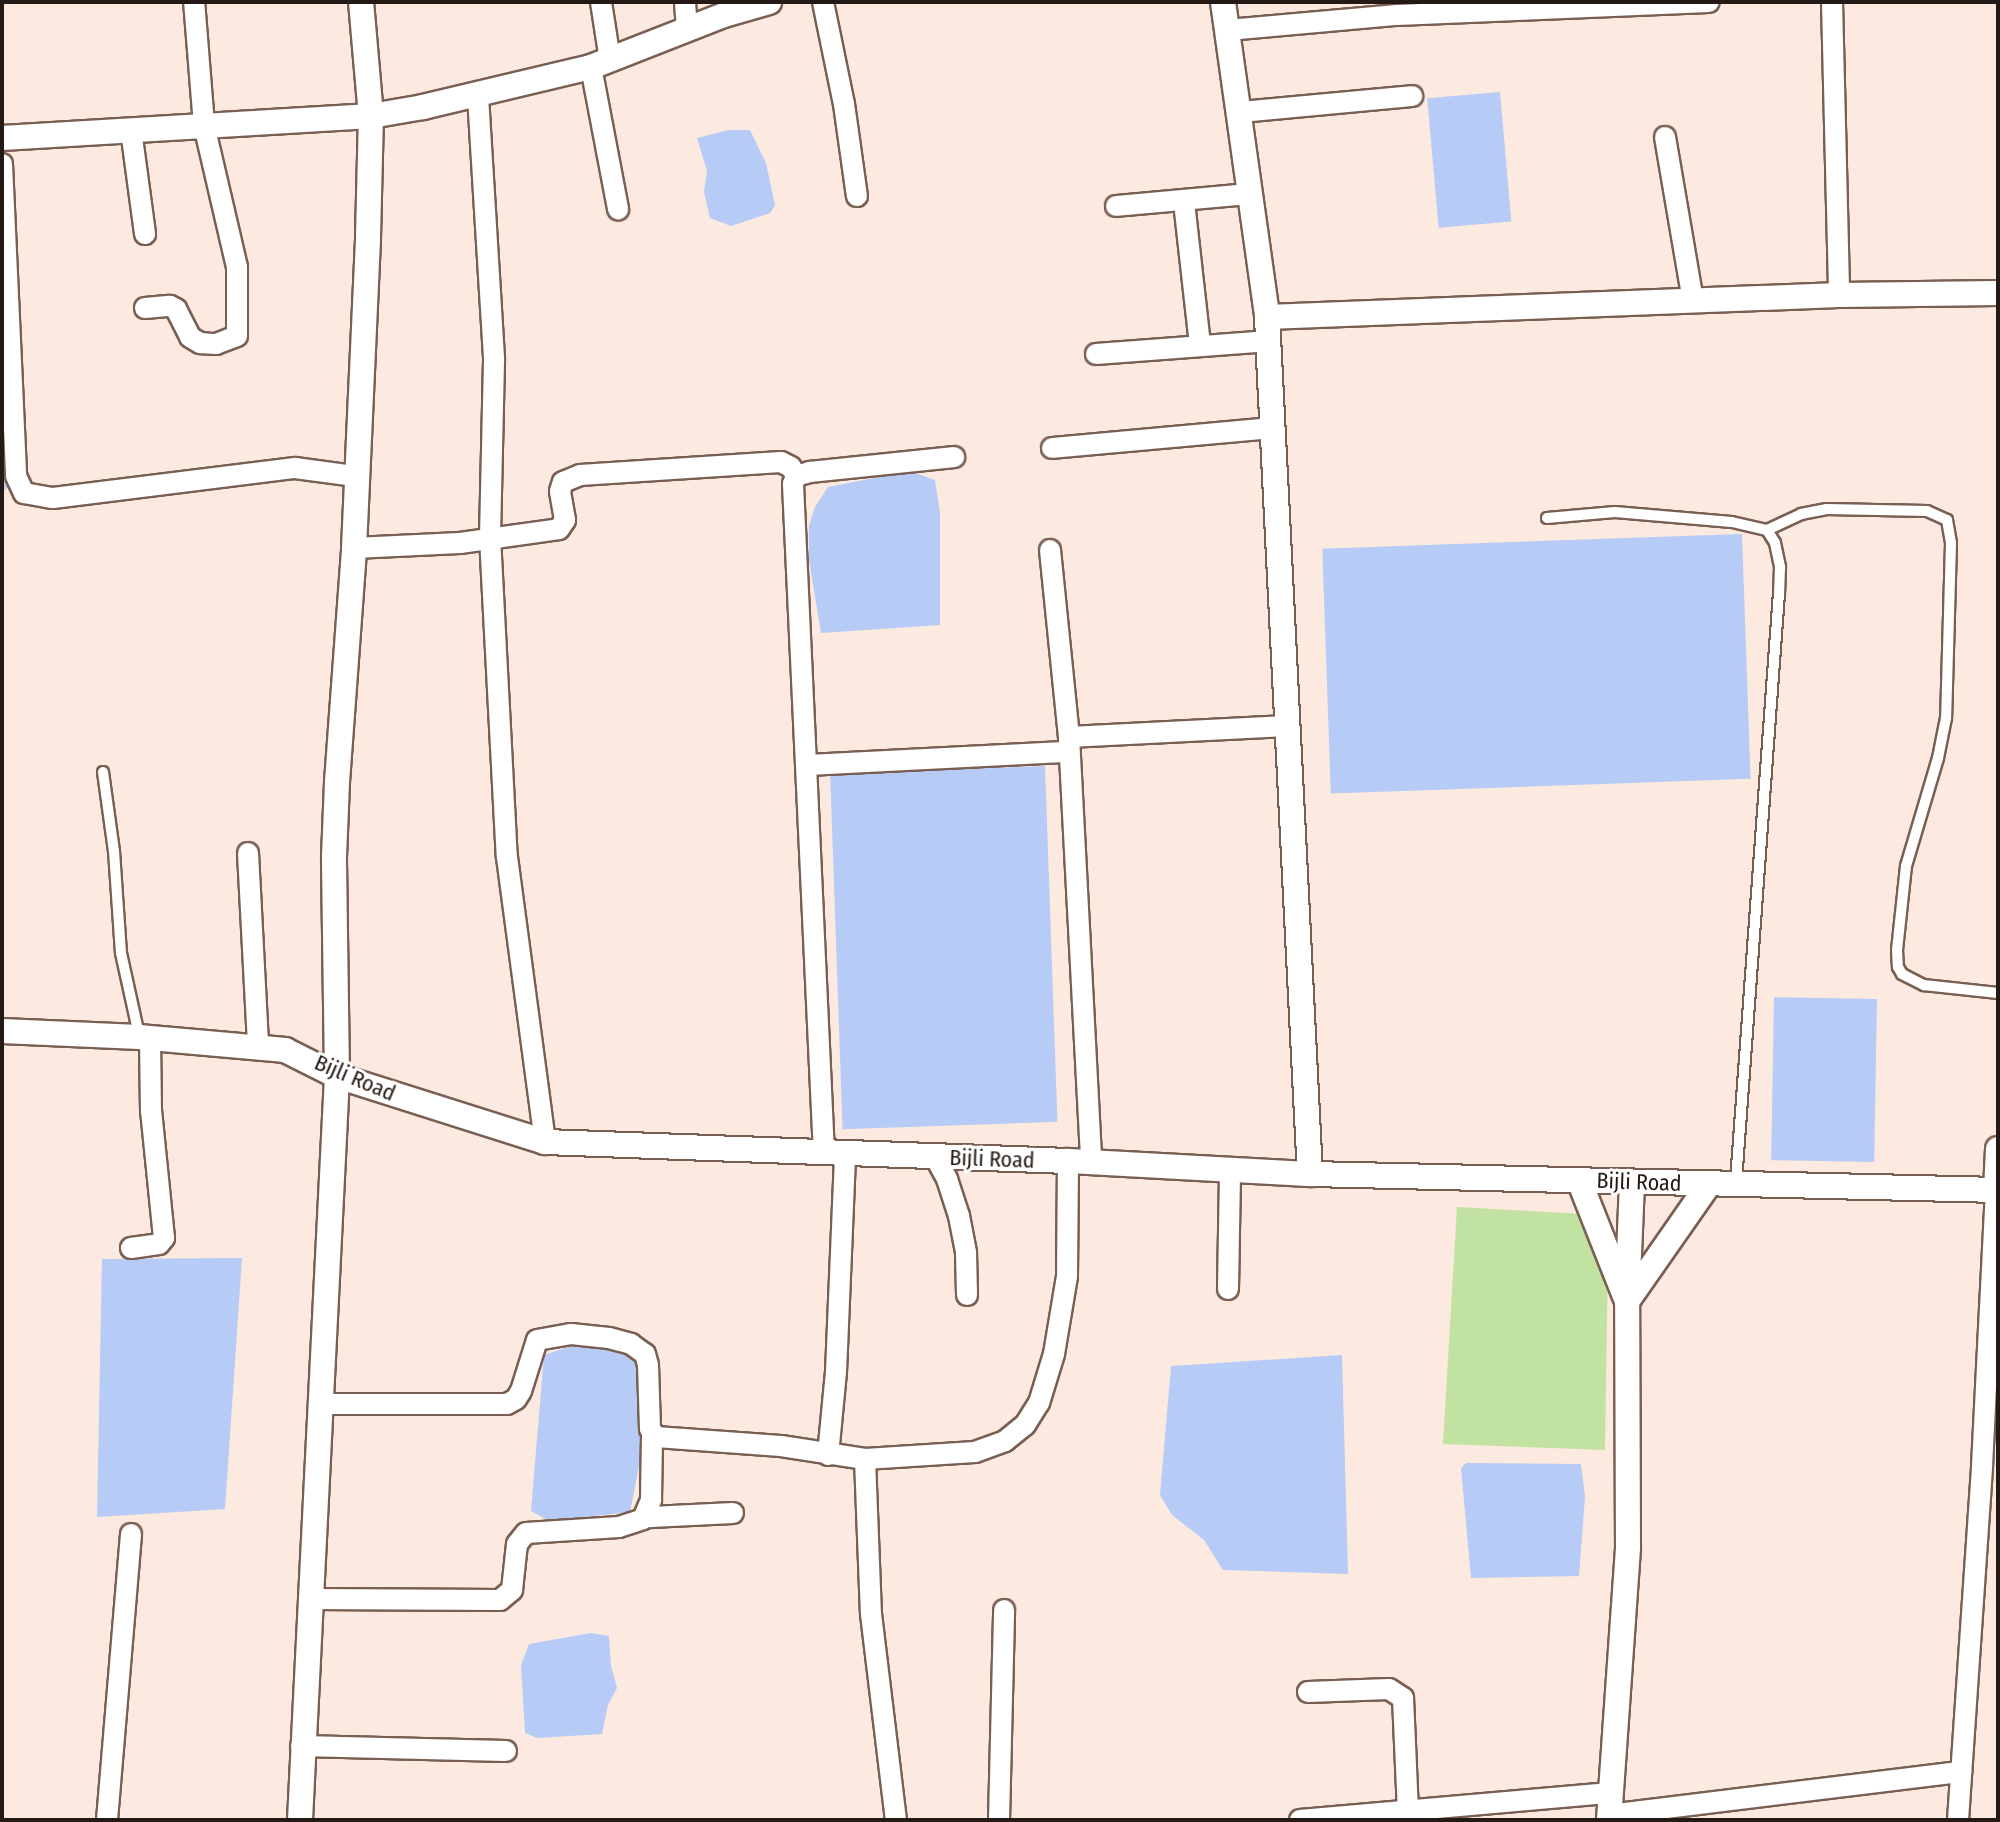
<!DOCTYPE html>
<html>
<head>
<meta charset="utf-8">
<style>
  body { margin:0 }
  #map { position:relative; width:2000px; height:1822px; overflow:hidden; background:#fce9e0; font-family:"Fira Sans Condensed",sans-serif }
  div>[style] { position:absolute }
  .green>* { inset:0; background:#c1e2a0 }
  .water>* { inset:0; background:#b6cbf5; transform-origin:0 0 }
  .roads { filter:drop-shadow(2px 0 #795f52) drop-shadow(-2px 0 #795f52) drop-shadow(0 2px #795f52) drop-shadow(0 -2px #795f52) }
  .service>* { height:10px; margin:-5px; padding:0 5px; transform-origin:5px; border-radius:5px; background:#fff }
  .minor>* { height:20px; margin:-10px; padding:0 10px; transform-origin:10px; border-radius:10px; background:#fff }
  .tertiary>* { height:24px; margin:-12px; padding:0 12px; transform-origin:12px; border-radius:12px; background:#fff }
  span { translate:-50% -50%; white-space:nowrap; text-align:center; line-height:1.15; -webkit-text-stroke:6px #fff; paint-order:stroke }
  .street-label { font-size:22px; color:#241914 }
  .frame { position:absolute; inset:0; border:4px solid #241914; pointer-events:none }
</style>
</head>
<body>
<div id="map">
  <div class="green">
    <i style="clip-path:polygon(1457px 1207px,1585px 1214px,1608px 1254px,1605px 1450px,1443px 1444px)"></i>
  </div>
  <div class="water">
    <i style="left:1500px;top:92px;width:130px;height:73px;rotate:85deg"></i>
    <i style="clip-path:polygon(729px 130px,750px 130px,766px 163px,775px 205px,770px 213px,731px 226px,710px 218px,704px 192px,707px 171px,697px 138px)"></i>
    <i style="clip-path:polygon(2px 377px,11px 381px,8px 487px,2px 492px)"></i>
    <i style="clip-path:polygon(910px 471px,935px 480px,940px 513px,940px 625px,821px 633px,809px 560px,809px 526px,815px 507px,828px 487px)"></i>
    <i style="left:1742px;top:534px;width:245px;height:420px;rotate:88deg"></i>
    <i style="left:1045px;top:766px;width:356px;height:215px;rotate:88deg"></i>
    <i style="left:1877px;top:999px;width:163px;height:103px;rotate:91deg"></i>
    <i style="clip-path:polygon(242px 1258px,225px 1509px,97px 1517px,102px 1259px)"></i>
    <i style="clip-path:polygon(568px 1347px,621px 1348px,635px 1357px,644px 1378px,644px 1440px,630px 1512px,549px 1521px,531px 1511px,544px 1355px)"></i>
    <i style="clip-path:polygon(1342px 1355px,1348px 1574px,1223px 1570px,1204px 1540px,1172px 1515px,1160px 1495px,1171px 1366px)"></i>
    <i style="clip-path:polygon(1466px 1463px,1581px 1464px,1585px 1497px,1579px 1576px,1471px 1578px,1461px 1468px)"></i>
    <i style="clip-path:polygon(591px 1633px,609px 1636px,611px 1666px,617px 1688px,608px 1705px,602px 1734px,537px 1738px,525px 1733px,521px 1665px,529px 1644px)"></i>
  </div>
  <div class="roads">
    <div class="service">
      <i style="left:1547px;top:518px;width:68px;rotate:-5deg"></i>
      <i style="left:1615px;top:512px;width:117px;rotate:4.9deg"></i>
      <i style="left:1732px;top:522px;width:36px;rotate:13deg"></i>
      <i style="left:1767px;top:530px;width:15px;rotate:58deg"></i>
      <i style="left:1775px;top:543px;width:25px;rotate:78deg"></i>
      <i style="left:1780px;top:567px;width:26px;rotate:92deg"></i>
      <i style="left:1779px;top:593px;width:591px;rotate:94.18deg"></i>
      <i style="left:1767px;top:530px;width:38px;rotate:-25deg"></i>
      <i style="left:1801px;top:514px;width:25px;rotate:-11deg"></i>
      <i style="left:1826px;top:509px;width:101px;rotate:1.1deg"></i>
      <i style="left:1927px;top:511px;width:22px;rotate:24deg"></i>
      <i style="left:1947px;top:520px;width:23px;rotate:80deg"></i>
      <i style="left:1951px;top:543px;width:175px;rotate:91.6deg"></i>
      <i style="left:1946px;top:718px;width:41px;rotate:101.3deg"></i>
      <i style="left:1938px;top:758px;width:113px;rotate:106.5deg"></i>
      <i style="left:1906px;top:866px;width:84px;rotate:96.1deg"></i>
      <i style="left:1897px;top:950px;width:17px;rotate:87deg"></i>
      <i style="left:1898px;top:967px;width:8px;rotate:60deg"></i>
      <i style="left:1902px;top:974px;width:25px;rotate:27deg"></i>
      <i style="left:1924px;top:985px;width:74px;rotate:6.2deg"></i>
      <i style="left:103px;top:772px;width:80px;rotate:82.1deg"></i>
      <i style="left:114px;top:851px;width:102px;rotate:86.1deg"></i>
      <i style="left:121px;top:953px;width:84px;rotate:77.6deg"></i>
    </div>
    <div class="minor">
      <i style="left:601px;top:2px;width:59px;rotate:81.2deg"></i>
      <i style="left:685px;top:2px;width:27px;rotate:86deg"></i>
      <i style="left:823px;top:2px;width:104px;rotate:78.4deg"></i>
      <i style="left:844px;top:104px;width:93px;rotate:82deg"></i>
      <i style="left:1832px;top:2px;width:293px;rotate:88.6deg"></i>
      <i style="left:1228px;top:30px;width:170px;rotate:-5.1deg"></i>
      <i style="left:1397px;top:15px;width:312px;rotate:-2.4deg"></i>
      <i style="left:591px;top:67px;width:145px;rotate:79.2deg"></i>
      <i style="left:478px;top:96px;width:265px;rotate:86.5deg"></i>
      <i style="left:494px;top:361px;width:176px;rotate:91.3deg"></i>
      <i style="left:490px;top:537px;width:320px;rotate:87deg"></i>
      <i style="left:507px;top:857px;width:288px;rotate:82.4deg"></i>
      <i style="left:1240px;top:112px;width:173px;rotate:-5.3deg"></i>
      <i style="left:131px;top:130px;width:105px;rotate:82.3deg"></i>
      <i style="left:1665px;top:137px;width:166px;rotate:80.3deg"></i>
      <i style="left:2px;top:164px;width:312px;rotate:87.4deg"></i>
      <i style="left:16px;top:476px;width:19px;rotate:65deg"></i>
      <i style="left:24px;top:493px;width:29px;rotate:10deg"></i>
      <i style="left:53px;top:498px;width:244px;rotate:-7.1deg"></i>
      <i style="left:295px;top:468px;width:61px;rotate:7.6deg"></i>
      <i style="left:1184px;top:202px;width:144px;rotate:83.6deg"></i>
      <i style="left:1116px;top:206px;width:134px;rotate:-5.2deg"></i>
      <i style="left:145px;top:308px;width:25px;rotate:-5deg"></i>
      <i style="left:170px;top:306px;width:7px;rotate:27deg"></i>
      <i style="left:176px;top:309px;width:31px;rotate:63deg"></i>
      <i style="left:190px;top:337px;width:12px;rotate:31deg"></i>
      <i style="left:200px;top:343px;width:16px;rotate:4deg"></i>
      <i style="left:216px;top:344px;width:22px;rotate:-21deg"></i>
      <i style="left:237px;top:336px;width:69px;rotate:-90deg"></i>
      <i style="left:237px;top:267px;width:146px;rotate:-103.1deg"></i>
      <i style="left:204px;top:125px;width:123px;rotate:-94.6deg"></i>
      <i style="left:1096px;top:354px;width:171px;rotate:-4.3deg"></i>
      <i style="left:1052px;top:448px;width:222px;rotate:-5.2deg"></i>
      <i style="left:354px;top:548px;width:106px;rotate:-2.7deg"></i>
      <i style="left:460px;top:543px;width:100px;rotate:-8deg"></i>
      <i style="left:559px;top:529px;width:11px;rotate:-56deg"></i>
      <i style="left:565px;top:520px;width:29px;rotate:-100deg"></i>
      <i style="left:560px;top:491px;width:9px;rotate:-72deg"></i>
      <i style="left:563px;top:482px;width:18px;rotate:-22deg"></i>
      <i style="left:580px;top:475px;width:201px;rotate:-3.7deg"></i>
      <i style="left:781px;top:462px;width:11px;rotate:27deg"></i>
      <i style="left:791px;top:467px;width:10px;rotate:61deg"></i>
      <i style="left:1050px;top:550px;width:188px;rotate:84.2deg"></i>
      <i style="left:1069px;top:737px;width:426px;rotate:87deg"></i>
      <i style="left:1069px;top:737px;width:218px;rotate:-2.9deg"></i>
      <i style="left:808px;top:765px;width:261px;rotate:-2.9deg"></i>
      <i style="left:248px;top:853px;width:194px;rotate:87deg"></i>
      <i style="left:824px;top:1154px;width:671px;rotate:-92.65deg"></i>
      <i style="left:793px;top:484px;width:9px;rotate:-69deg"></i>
      <i style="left:796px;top:476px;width:15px;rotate:-16deg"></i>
      <i style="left:810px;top:472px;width:145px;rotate:-5.9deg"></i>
      <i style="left:935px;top:1157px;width:25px;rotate:61deg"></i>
      <i style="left:947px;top:1179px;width:39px;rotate:72deg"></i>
      <i style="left:959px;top:1216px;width:38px;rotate:79deg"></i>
      <i style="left:966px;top:1253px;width:42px;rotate:88.6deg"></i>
      <i style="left:131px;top:1248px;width:28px;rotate:-8deg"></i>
      <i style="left:159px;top:1244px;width:8px;rotate:-50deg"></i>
      <i style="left:164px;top:1238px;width:128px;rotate:-95.8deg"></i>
      <i style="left:151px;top:1111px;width:73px;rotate:-90.8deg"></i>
      <i style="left:1228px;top:1289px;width:119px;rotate:-89deg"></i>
      <i style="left:319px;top:1404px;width:188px"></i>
      <i style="left:507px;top:1404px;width:10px;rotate:-29deg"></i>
      <i style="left:516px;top:1399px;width:9px;rotate:-58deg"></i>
      <i style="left:521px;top:1391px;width:53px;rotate:-72.6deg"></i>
      <i style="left:537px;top:1340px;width:35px;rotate:-10deg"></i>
      <i style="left:571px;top:1334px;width:38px;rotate:6deg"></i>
      <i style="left:609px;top:1338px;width:23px;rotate:15deg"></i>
      <i style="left:631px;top:1344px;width:17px;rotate:36deg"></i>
      <i style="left:645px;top:1354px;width:11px;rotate:75deg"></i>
      <i style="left:648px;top:1365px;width:64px;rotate:88.2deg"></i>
      <i style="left:650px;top:1429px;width:10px;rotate:53deg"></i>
      <i style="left:656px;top:1437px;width:125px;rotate:4.1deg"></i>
      <i style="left:781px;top:1446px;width:85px;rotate:8.8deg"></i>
      <i style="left:865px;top:1459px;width:110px;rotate:-3.6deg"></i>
      <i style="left:975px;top:1452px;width:32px;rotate:-20deg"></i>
      <i style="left:1005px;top:1441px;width:26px;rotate:-39deg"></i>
      <i style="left:1025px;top:1425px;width:26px;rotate:-58deg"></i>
      <i style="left:1039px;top:1403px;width:51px;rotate:-73deg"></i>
      <i style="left:1054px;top:1354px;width:79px;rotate:-80.5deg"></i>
      <i style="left:1067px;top:1276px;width:115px;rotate:-89.5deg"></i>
      <i style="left:828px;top:1455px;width:83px;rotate:-84.5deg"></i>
      <i style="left:836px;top:1372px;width:218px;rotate:-87.6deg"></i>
      <i style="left:865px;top:1459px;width:155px;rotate:87.8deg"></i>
      <i style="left:871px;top:1614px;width:208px;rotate:83.1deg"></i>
      <i style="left:648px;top:1512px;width:6px;rotate:59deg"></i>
      <i style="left:651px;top:1517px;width:82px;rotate:-2.8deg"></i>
      <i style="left:309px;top:1599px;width:191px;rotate:0.3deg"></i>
      <i style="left:500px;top:1600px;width:16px;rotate:-40deg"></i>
      <i style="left:512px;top:1590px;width:46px;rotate:-83.8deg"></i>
      <i style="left:517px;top:1544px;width:14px;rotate:-51deg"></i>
      <i style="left:526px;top:1533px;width:93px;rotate:-3.7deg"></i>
      <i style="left:619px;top:1527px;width:25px;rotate:-18deg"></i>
      <i style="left:643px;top:1519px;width:21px;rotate:-67deg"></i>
      <i style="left:651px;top:1500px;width:66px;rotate:-89.1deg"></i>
      <i style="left:1308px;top:1692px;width:81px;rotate:-2.1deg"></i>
      <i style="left:1389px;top:1689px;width:17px;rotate:33deg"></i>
      <i style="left:1403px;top:1698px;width:113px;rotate:87.5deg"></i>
      <i style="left:301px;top:1746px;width:205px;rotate:1.4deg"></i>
      <i style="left:1609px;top:1815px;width:355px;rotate:-7deg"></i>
      <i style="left:107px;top:1820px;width:287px;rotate:-85.2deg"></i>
      <i style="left:999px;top:1820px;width:210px;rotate:-88.6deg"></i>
      <i style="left:1300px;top:1820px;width:311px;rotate:-5deg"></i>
      <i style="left:1958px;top:1820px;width:355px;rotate:-86.1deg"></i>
      <i style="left:1982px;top:1466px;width:276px;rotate:-87.1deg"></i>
    </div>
    <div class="tertiary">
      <i style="left:1223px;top:2px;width:318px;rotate:82deg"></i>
      <i style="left:1267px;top:317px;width:858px;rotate:87.13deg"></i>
      <i style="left:2px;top:138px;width:370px;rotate:-3.4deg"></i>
      <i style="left:371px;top:116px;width:53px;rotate:-9.8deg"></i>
      <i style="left:423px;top:107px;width:173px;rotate:-13.4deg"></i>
      <i style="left:591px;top:67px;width:143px;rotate:-21.4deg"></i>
      <i style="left:724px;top:15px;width:47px;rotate:-16.1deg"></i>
      <i style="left:1267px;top:317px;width:572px;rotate:-2.2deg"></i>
      <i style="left:1839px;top:295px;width:159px;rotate:-0.7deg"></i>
      <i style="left:2px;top:1031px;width:137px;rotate:2.5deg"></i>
      <i style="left:139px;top:1037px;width:147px;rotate:5.1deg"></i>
      <i style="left:285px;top:1050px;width:58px;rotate:26.6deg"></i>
      <i style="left:337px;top:1076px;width:218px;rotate:17.6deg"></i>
      <i style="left:545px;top:1142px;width:523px;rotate:2.08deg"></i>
      <i style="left:1068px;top:1161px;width:242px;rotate:3.1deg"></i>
      <i style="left:1310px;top:1174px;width:688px;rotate:1.33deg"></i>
      <i style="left:1579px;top:1180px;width:125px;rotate:68.4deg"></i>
      <i style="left:1996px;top:1190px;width:41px;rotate:-87.2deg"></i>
      <i style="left:1628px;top:1300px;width:141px;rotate:-55.1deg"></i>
      <i style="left:300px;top:1820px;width:745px;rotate:-87.15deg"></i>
      <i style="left:337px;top:1076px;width:219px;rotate:-90.8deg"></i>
      <i style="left:334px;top:857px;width:75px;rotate:-87.7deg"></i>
      <i style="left:337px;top:782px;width:235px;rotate:-85.8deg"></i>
      <i style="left:354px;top:548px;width:311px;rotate:-87.4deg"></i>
      <i style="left:368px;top:237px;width:121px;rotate:-88.6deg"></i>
      <i style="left:371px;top:116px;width:114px;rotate:-95deg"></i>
      <i style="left:1609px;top:1820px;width:274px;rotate:-86deg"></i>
      <i style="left:1628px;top:1547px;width:245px;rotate:-90.2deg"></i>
      <i style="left:1627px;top:1302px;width:120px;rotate:-87.6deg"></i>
    </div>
  </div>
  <div class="street-label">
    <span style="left:355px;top:1078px;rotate:23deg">Bijli Road</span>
    <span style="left:992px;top:1159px;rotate:2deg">Bijli Road</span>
    <span style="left:1639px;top:1182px;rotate:2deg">Bijli Road</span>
  </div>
  <div class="frame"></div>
</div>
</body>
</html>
